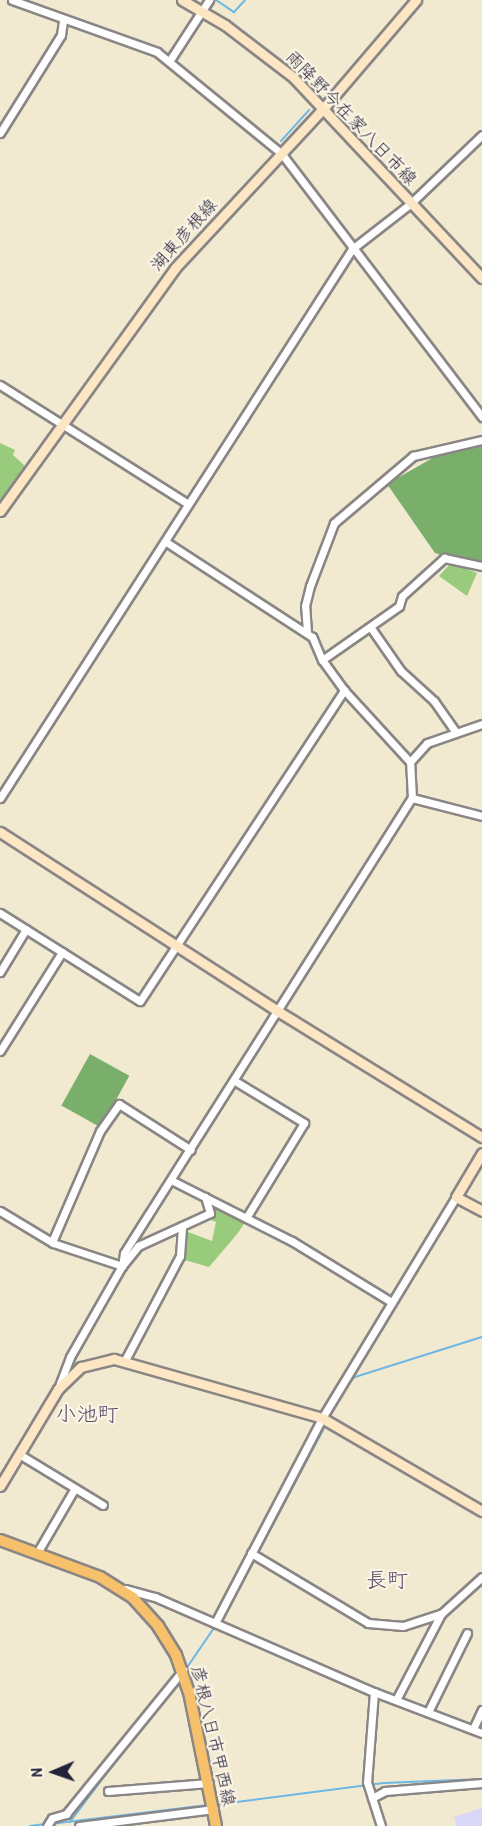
<!DOCTYPE html>
<html>
<head>
<meta charset="utf-8">
<style>
  body { margin:0 }
  #map { position:relative; width:482px; height:1826px; overflow:hidden; background:#f2ead0; font-family:"Patrick Hand","Klee One",sans-serif }
  div>[style] { position:absolute }
  .built>* { inset:0; background:#d9d7f8 }
  .green>* { inset:0; background:#98cb7b }
  .forest>* { inset:0; background:#7aaf6b; transform-origin:0 0 }
  .stream>* { height:2px; margin:-1px; padding:0 1px; transform-origin:1px; border-radius:1px; background:#6cb7e5 }
  .roads { filter:drop-shadow(2px 0 #8a8686) drop-shadow(-2px 0 #8a8686) drop-shadow(0 2px #8a8686) drop-shadow(0 -2px #8a8686) }
  .street>* { height:7px; margin:-3.5px; padding:0 3.5px; transform-origin:3.5px; border-radius:3.5px; background:#fff }
  .secondary>* { height:9px; margin:-4.5px; padding:0 4.5px; transform-origin:4.5px; border-radius:4.5px; background:#fce6c4 }
  .primary>* { height:10px; margin:-5px; padding:0 5px; transform-origin:5px; border-radius:5px; background:#f7c06b }
  span { translate:-50% -50%; white-space:nowrap; text-align:center; line-height:1.15; -webkit-text-stroke:4.5px #fcf5e5; paint-order:stroke }
  .street-label { font-size:18px; color:#22223b }
  .quarter-label { font-size:21px; color:#584c69 }
  .north { position:absolute; left:24px; top:1742px; width:60px; height:60px; -webkit-text-stroke:4px #fcf5e5; paint-order:stroke; rotate:268deg; font-size:16px; font-weight:700; line-height:24px; text-align:center; color:#22223b }
  .north::after { content:''; display:block; margin:auto; width:21px; height:27px; background:#22223b; clip-path:polygon(50% 0,100% 100%,50% 72%,0 100%) }
</style>
</head>
<body>
<div id="map">
  <div class="built">
    <i style="clip-path:polygon(482px 1808px,482px 1826px,457px 1826px,454px 1817px)"></i>
  </div>
  <div class="green">
    <i style="clip-path:polygon(0 443px,15px 450px,13px 455px,25px 466px,0 504px)"></i>
    <i style="clip-path:polygon(451px 563px,477px 573px,467px 596px,439px 576px)"></i>
    <i style="clip-path:polygon(221px 1207px,247px 1219px,238px 1233px,209px 1267px,181px 1259px,184px 1234px,188px 1232px,212px 1241px,216px 1222px,211px 1220px,214px 1211px)"></i>
  </div>
  <div class="forest">
    <i style="clip-path:polygon(482px 446px,482px 568px,435px 553px,387px 484px,436px 456px)"></i>
    <i style="left:90px;top:1054px;width:45px;height:59px;rotate:29deg"></i>
  </div>
  <div class="stream">
    <i style="left:216px;top:0;width:22px;rotate:34deg"></i>
    <i style="left:234px;top:12px;width:16px;rotate:-47deg"></i>
    <i style="left:212px;top:3px;width:4px;rotate:-56deg"></i>
    <i style="left:281px;top:141px;width:42px;rotate:-47.9deg"></i>
    <i style="left:328px;top:1419px;width:39px;rotate:-63deg"></i>
    <i style="left:346px;top:1384px;width:11px;rotate:-38deg"></i>
    <i style="left:355px;top:1377px;width:133px;rotate:-17.5deg"></i>
    <i style="left:186px;top:1669px;width:83px;rotate:-55.7deg"></i>
    <i style="left:233px;top:1600px;width:199px;rotate:-62.1deg"></i>
    <i style="left:214px;top:1805px;width:171px;rotate:-7.4deg"></i>
    <i style="left:384px;top:1783px;width:98px;rotate:-2.3deg"></i>
    <i style="left:70px;top:1822px;width:120px;rotate:-53.1deg"></i>
    <i style="left:50px;top:1824px;width:159px;rotate:-6.9deg"></i>
    <i style="left:30px;top:1826px;width:15px;rotate:-8deg"></i>
  </div>
  <div class="roads">
    <div class="street">
      <i style="left:12px;top:0;width:154px;rotate:19.7deg"></i>
      <i style="left:157px;top:52px;width:160px;rotate:39.2deg"></i>
      <i style="left:281px;top:153px;width:332px;rotate:52.7deg"></i>
      <i style="left:170px;top:60px;width:72px;rotate:-57deg"></i>
      <i style="left:0;top:133px;width:115px;rotate:-58.1deg"></i>
      <i style="left:61px;top:35px;width:15px;rotate:-82deg"></i>
      <i style="left:0;top:385px;width:222px;rotate:32.3deg"></i>
      <i style="left:371px;top:628px;width:52px;rotate:55.1deg"></i>
      <i style="left:401px;top:671px;width:45px;rotate:42.3deg"></i>
      <i style="left:434px;top:701px;width:38px;rotate:55deg"></i>
      <i style="left:307px;top:632px;width:26px;rotate:-94deg"></i>
      <i style="left:305px;top:606px;width:21px;rotate:-76deg"></i>
      <i style="left:310px;top:586px;width:67px;rotate:-69.1deg"></i>
      <i style="left:334px;top:523px;width:104px;rotate:-40.3deg"></i>
      <i style="left:413px;top:456px;width:71px;rotate:-13.1deg"></i>
      <i style="left:322px;top:660px;width:94px;rotate:-35deg"></i>
      <i style="left:399px;top:606px;width:10px;rotate:-73deg"></i>
      <i style="left:402px;top:596px;width:57px;rotate:-42.1deg"></i>
      <i style="left:444px;top:558px;width:39px;rotate:12deg"></i>
      <i style="left:410px;top:762px;width:25px;rotate:-48deg"></i>
      <i style="left:427px;top:743px;width:58px;rotate:-19.1deg"></i>
      <i style="left:0;top:798px;width:652px;rotate:-57.33deg"></i>
      <i style="left:352px;top:249px;width:75px;rotate:-37.9deg"></i>
      <i style="left:411px;top:203px;width:98px;rotate:-43.8deg"></i>
      <i style="left:412px;top:798px;width:72px;rotate:14.4deg"></i>
      <i style="left:0;top:913px;width:165px;rotate:32.2deg"></i>
      <i style="left:140px;top:1001px;width:372px;rotate:-56.7deg"></i>
      <i style="left:0;top:972px;width:50px;rotate:-58.8deg"></i>
      <i style="left:0;top:1051px;width:117px;rotate:-57.9deg"></i>
      <i style="left:235px;top:1081px;width:81px;rotate:31.3deg"></i>
      <i style="left:304px;top:1123px;width:111px;rotate:121.4deg"></i>
      <i style="left:171px;top:1180px;width:136px;rotate:26.8deg"></i>
      <i style="left:292px;top:1241px;width:115px;rotate:31.5deg"></i>
      <i style="left:0;top:1211px;width:62px;rotate:31.1deg"></i>
      <i style="left:53px;top:1243px;width:73px;rotate:18.4deg"></i>
      <i style="left:52px;top:1242px;width:121px;rotate:-66.6deg"></i>
      <i style="left:100px;top:1131px;width:33px;rotate:-55deg"></i>
      <i style="left:119px;top:1104px;width:85px;rotate:32.6deg"></i>
      <i style="left:122px;top:1266px;width:13px;rotate:-81deg"></i>
      <i style="left:124px;top:1253px;width:45px;rotate:-57.7deg"></i>
      <i style="left:148px;top:1215px;width:494px;rotate:-57.7deg"></i>
      <i style="left:412px;top:798px;width:36px;rotate:-93deg"></i>
      <i style="left:410px;top:762px;width:98px;rotate:-132.5deg"></i>
      <i style="left:344px;top:690px;width:37px;rotate:-126deg"></i>
      <i style="left:322px;top:660px;width:25px;rotate:-113deg"></i>
      <i style="left:312px;top:637px;width:174px;rotate:-146.9deg"></i>
      <i style="left:124px;top:1362px;width:120px;rotate:-62.2deg"></i>
      <i style="left:180px;top:1256px;width:30px;rotate:-86deg"></i>
      <i style="left:59px;top:1386px;width:31px;rotate:-69deg"></i>
      <i style="left:70px;top:1357px;width:105px;rotate:-60.3deg"></i>
      <i style="left:122px;top:1266px;width:26px;rotate:-51deg"></i>
      <i style="left:138px;top:1246px;width:79px;rotate:-24.6deg"></i>
      <i style="left:210px;top:1213px;width:17px;rotate:-107deg"></i>
      <i style="left:19px;top:1454px;width:98px;rotate:31.3deg"></i>
      <i style="left:37px;top:1553px;width:75px;rotate:-59.7deg"></i>
      <i style="left:251px;top:1553px;width:136px;rotate:30.9deg"></i>
      <i style="left:368px;top:1623px;width:35px;rotate:5deg"></i>
      <i style="left:403px;top:1626px;width:40px;rotate:-18deg"></i>
      <i style="left:125px;top:1589px;width:31px;rotate:15deg"></i>
      <i style="left:155px;top:1597px;width:239px;rotate:23.5deg"></i>
      <i style="left:374px;top:1692px;width:116px;rotate:20.8deg"></i>
      <i style="left:215px;top:1623px;width:231px;rotate:-62.4deg"></i>
      <i style="left:322px;top:1418px;width:258px;rotate:-58.8deg"></i>
      <i style="left:374px;top:1692px;width:90px;rotate:94.4deg"></i>
      <i style="left:367px;top:1782px;width:46px;rotate:72.3deg"></i>
      <i style="left:396px;top:1700px;width:97px;rotate:-62.4deg"></i>
      <i style="left:441px;top:1614px;width:55px;rotate:-42.1deg"></i>
      <i style="left:428px;top:1712px;width:88px;rotate:-63.7deg"></i>
      <i style="left:473px;top:1729px;width:21px;rotate:-65deg"></i>
      <i style="left:108px;top:1791px;width:101px;rotate:-4.5deg"></i>
      <i style="left:372px;top:1798px;width:15px;rotate:-28deg"></i>
      <i style="left:385px;top:1791px;width:97px;rotate:-4.7deg"></i>
      <i style="left:47px;top:1826px;width:9px;rotate:-58deg"></i>
      <i style="left:52px;top:1818px;width:15px;rotate:-16deg"></i>
      <i style="left:66px;top:1814px;width:186px;rotate:-50.9deg"></i>
      <i style="left:79px;top:1826px;width:136px;rotate:-7.2deg"></i>
    </div>
    <div class="secondary">
      <i style="left:182px;top:0;width:50px;rotate:30.2deg"></i>
      <i style="left:225px;top:25px;width:86px;rotate:37.4deg"></i>
      <i style="left:293px;top:77px;width:276px;rotate:46.8deg"></i>
      <i style="left:0;top:511px;width:299px;rotate:-54.2deg"></i>
      <i style="left:175px;top:268px;width:216px;rotate:-47.1deg"></i>
      <i style="left:322px;top:110px;width:145px;rotate:-49.5deg"></i>
      <i style="left:0;top:832px;width:328px;rotate:32.8deg"></i>
      <i style="left:276px;top:1010px;width:242px;rotate:31.7deg"></i>
      <i style="left:482px;top:1153px;width:51px;rotate:120.6deg"></i>
      <i style="left:456px;top:1197px;width:30px;rotate:28deg"></i>
      <i style="left:0;top:1486px;width:113px;rotate:-59.1deg"></i>
      <i style="left:58px;top:1389px;width:32px;rotate:-44deg"></i>
      <i style="left:81px;top:1367px;width:34px;rotate:-14deg"></i>
      <i style="left:114px;top:1359px;width:216px;rotate:15.8deg"></i>
      <i style="left:322px;top:1418px;width:185px;rotate:30.2deg"></i>
    </div>
    <div class="primary">
      <i style="left:0;top:1540px;width:107px;rotate:20.3deg"></i>
      <i style="left:100px;top:1577px;width:39px;rotate:32deg"></i>
      <i style="left:133px;top:1598px;width:38px;rotate:48deg"></i>
      <i style="left:158px;top:1626px;width:34px;rotate:58deg"></i>
      <i style="left:176px;top:1655px;width:39px;rotate:71deg"></i>
      <i style="left:189px;top:1692px;width:137px;rotate:78.6deg"></i>
    </div>
  </div>
  <div class="street-label">
    <span style="left:351px;top:118px;rotate:46deg">雨降野今在家八日市線</span>
    <span style="left:184px;top:235px;rotate:-48deg">湖東彦根線</span>
    <span style="left:213px;top:1736px;rotate:77deg">彦根八日市甲西線</span>
  </div>
  <div class="quarter-label">
    <span style="left:87px;top:1414px">小池町</span>
    <span style="left:387px;top:1580px">長町</span>
  </div>
  <div class="north">N</div>
</div>
</body>
</html>
